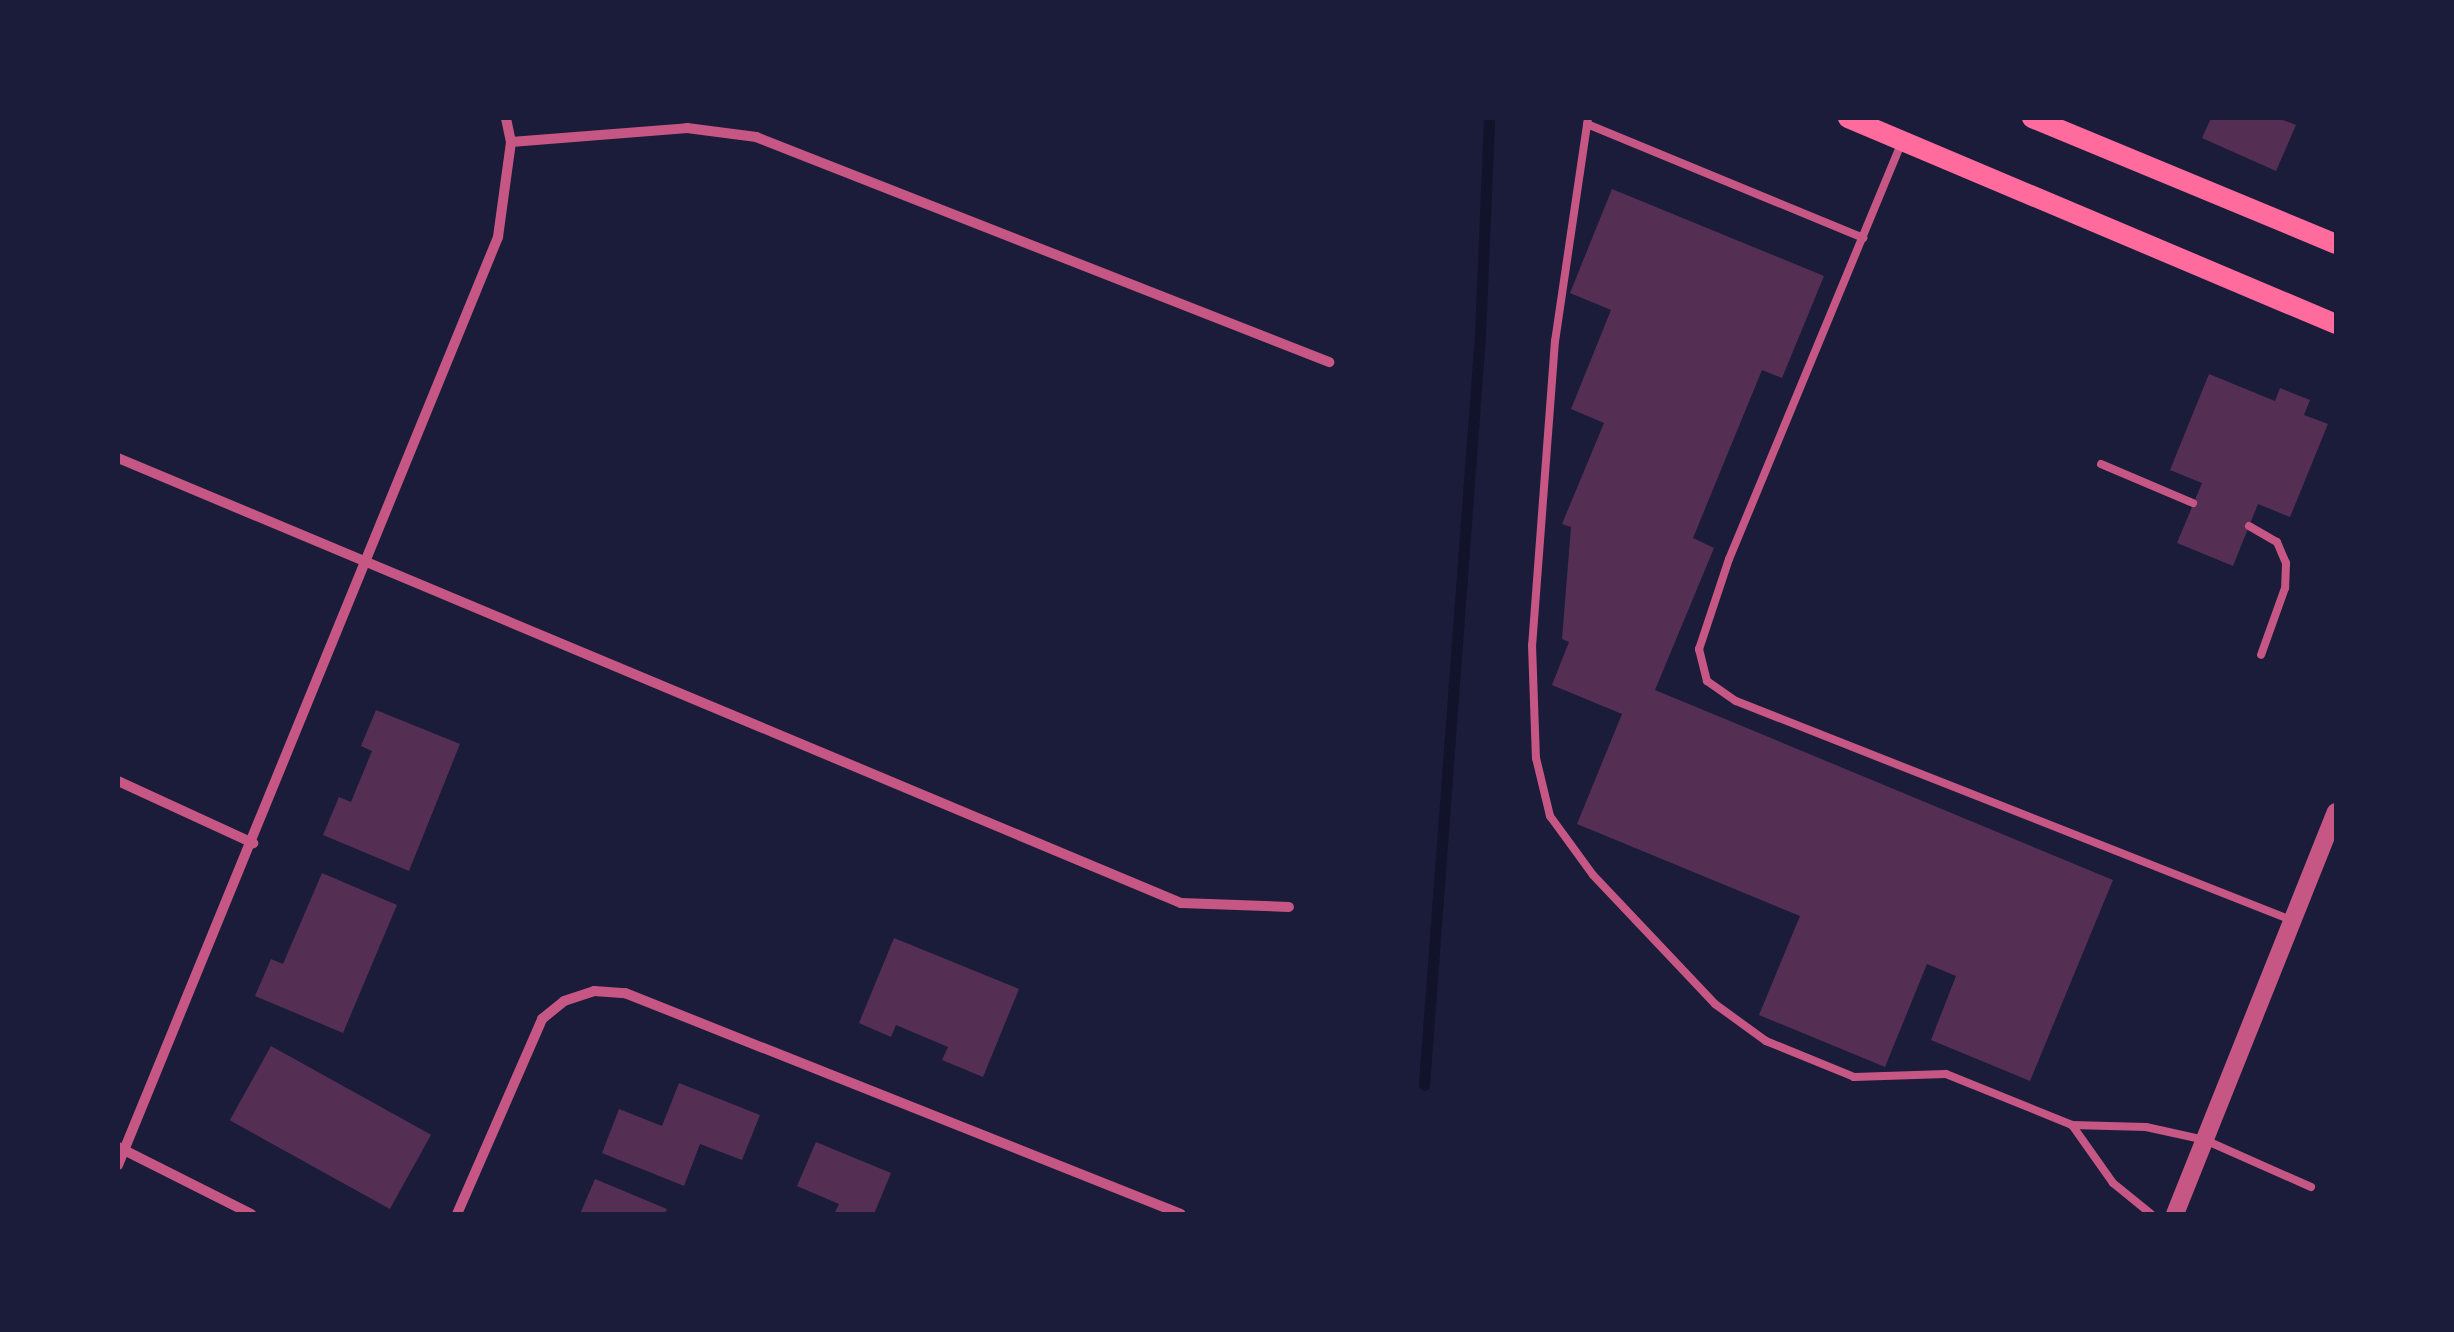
<!DOCTYPE html>
<html>
<head>
<meta charset="utf-8">
<style>
  body { margin:0 }
  #map { position:relative; width:2454px; height:1332px; overflow:hidden; background:#1b1b3a; font-family:Poppins,sans-serif }
  div>[style] { position:absolute }
  .stream>* { height:11px; margin:-5.5px; padding:0 5.5px; transform-origin:5.5px; border-radius:5.5px; background:#12122b }
  .building>* { inset:0; background:#542f53; transform-origin:0 0 }
  .service>* { height:8px; margin:-4px; padding:0 4px; transform-origin:4px; border-radius:4px; background:#c65784 }
  .minor>* { height:10px; margin:-5px; padding:0 5px; transform-origin:5px; border-radius:5px; background:#c65784 }
  .tertiary>* { height:18px; margin:-9px; padding:0 9px; transform-origin:9px; border-radius:9px; background:#c65784 }
  .secondary>* { height:20px; margin:-10px; padding:0 10px; transform-origin:10px; border-radius:10px; background:#ff6b9d }
  span { translate:-50% -50%; white-space:nowrap; text-align:center; line-height:1.15; -webkit-text-stroke:8px #1b1b3a; paint-order:stroke }
  .frame { position:absolute; inset:0; border:120px solid #1b1b3a; pointer-events:none }
</style>
</head>
<body>
<div id="map">
  <div class="stream">
    <i style="left:1424px;top:1085px;width:752px;rotate:-85.73deg"></i>
    <i style="left:1480px;top:335px;width:217px;rotate:-87.6deg"></i>
  </div>
  <div class="building">
    <i style="clip-path:polygon(2211px 118px,2278px 118px,2296px 125px,2276px 171px,2202px 138px)"></i>
    <i style="clip-path:polygon(1612px 189px,1824px 276px,1782px 378px,1762px 370px,1693px 538px,1714px 548px,1655px 690px,2113px 880px,2030px 1081px,1931px 1040px,1956px 976px,1927px 964px,1885px 1067px,1759px 1015px,1800px 916px,1577px 824px,1622px 714px,1552px 685px,1569px 642px,1562px 639px,1571px 527px,1562px 524px,1604px 423px,1571px 409px,1611px 310px,1570px 293px)"></i>
    <i style="clip-path:polygon(2209px 374px,2275px 401px,2280px 388px,2310px 400px,2304px 415px,2328px 424px,2290px 517px,2258px 504px,2233px 566px,2177px 543px,2202px 483px,2170px 470px)"></i>
    <i style="clip-path:polygon(376px 710px,460px 744px,409px 871px,323px 835px,339px 797px,351px 802px,372px 751px,361px 746px)"></i>
    <i style="clip-path:polygon(322px 873px,397px 905px,343px 1033px,255px 996px,271px 959px,283px 964px)"></i>
    <i style="clip-path:polygon(894px 938px,1019px 989px,983px 1077px,942px 1060px,948px 1047px,896px 1025px,891px 1037px,859px 1023px)"></i>
    <i style="left:271px;top:1046px;width:183px;height:85px;rotate:29deg"></i>
    <i style="clip-path:polygon(679px 1083px,760px 1115px,742px 1160px,700px 1144px,684px 1186px,602px 1153px,619px 1109px,662px 1126px)"></i>
    <i style="clip-path:polygon(816px 1142px,891px 1173px,874px 1214px,834px 1214px,839px 1204px,797px 1186px)"></i>
    <i style="clip-path:polygon(595px 1179px,667px 1209px,665px 1214px,580px 1214px)"></i>
  </div>
  <div class="service">
    <i style="left:1588px;top:118px;width:225px;rotate:98.4deg"></i>
    <i style="left:1555px;top:341px;width:305px;rotate:94.3deg"></i>
    <i style="left:1532px;top:645px;width:113px;rotate:88deg"></i>
    <i style="left:1536px;top:758px;width:60px;rotate:76.4deg"></i>
    <i style="left:1550px;top:816px;width:73px;rotate:53.9deg"></i>
    <i style="left:1593px;top:875px;width:178px;rotate:46.6deg"></i>
    <i style="left:1715px;top:1004px;width:63px;rotate:36deg"></i>
    <i style="left:1766px;top:1041px;width:95px;rotate:22.2deg"></i>
    <i style="left:1854px;top:1077px;width:92px;rotate:-1.9deg"></i>
    <i style="left:1946px;top:1074px;width:136px;rotate:22deg"></i>
    <i style="left:2072px;top:1125px;width:74px;rotate:1.5deg"></i>
    <i style="left:2146px;top:1127px;width:60px;rotate:12.4deg"></i>
    <i style="left:2205px;top:1140px;width:116px;rotate:23.9deg"></i>
    <i style="left:1587px;top:124px;width:299px;rotate:22.4deg"></i>
    <i style="left:1901px;top:144px;width:449px;rotate:112.5deg"></i>
    <i style="left:1729px;top:559px;width:95px;rotate:108.4deg"></i>
    <i style="left:1699px;top:649px;width:33px;rotate:76deg"></i>
    <i style="left:1707px;top:681px;width:35px;rotate:35deg"></i>
    <i style="left:1736px;top:701px;width:597px;rotate:21.53deg"></i>
    <i style="left:2101px;top:464px;width:100px;rotate:23deg"></i>
    <i style="left:2249px;top:526px;width:32px;rotate:30deg"></i>
    <i style="left:2277px;top:542px;width:23px;rotate:67deg"></i>
    <i style="left:2286px;top:563px;width:25px;rotate:92deg"></i>
    <i style="left:2285px;top:588px;width:71px;rotate:109.7deg"></i>
    <i style="left:2072px;top:1125px;width:71px;rotate:54.7deg"></i>
    <i style="left:2113px;top:1183px;width:49px;rotate:39.2deg"></i>
  </div>
  <div class="minor">
    <i style="left:511px;top:142px;width:177px;rotate:-4.5deg"></i>
    <i style="left:687px;top:128px;width:70px;rotate:7.4deg"></i>
    <i style="left:756px;top:137px;width:616px;rotate:21.44deg"></i>
    <i style="left:118px;top:458px;width:1152px;rotate:22.72deg"></i>
    <i style="left:1181px;top:903px;width:108px;rotate:2.1deg"></i>
    <i style="left:118px;top:781px;width:149px;rotate:24.7deg"></i>
    <i style="left:118px;top:1147px;width:149px;rotate:26.7deg"></i>
    <i style="left:118px;top:1165px;width:1003px;rotate:-67.73deg"></i>
    <i style="left:498px;top:237px;width:96px;rotate:-82.2deg"></i>
    <i style="left:511px;top:142px;width:25px;rotate:-102deg"></i>
    <i style="left:457px;top:1214px;width:213px;rotate:-66.4deg"></i>
    <i style="left:542px;top:1019px;width:28px;rotate:-39deg"></i>
    <i style="left:564px;top:1001px;width:32px;rotate:-18deg"></i>
    <i style="left:594px;top:991px;width:31px;rotate:4deg"></i>
    <i style="left:625px;top:993px;width:598px;rotate:21.68deg"></i>
  </div>
  <div class="tertiary">
    <i style="left:2175px;top:1214px;width:433px;rotate:-68.2deg"></i>
  </div>
  <div class="secondary">
    <i style="left:1848px;top:118px;width:530px;rotate:22.89deg"></i>
    <i style="left:2032px;top:118px;width:329px;rotate:22.5deg"></i>
  </div>
  <div class="frame"></div>
</div>
</body>
</html>
